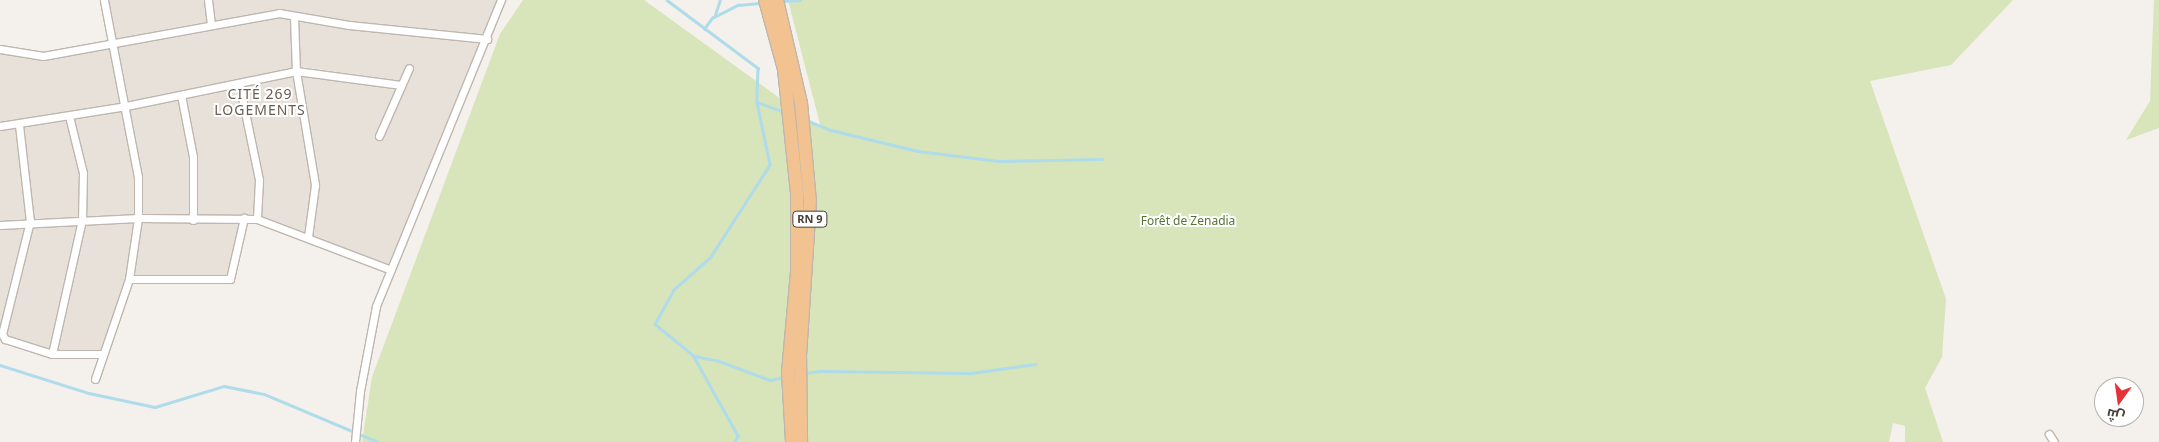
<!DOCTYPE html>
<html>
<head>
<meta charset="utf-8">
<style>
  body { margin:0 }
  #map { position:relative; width:2159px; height:442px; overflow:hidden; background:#f4f0eb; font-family:"Noto Sans",Cairo,sans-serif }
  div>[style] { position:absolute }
  .residential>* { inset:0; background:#e7e1da }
  .green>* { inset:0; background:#d8e4b9 }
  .stream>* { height:2.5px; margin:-1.25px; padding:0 1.25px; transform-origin:1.25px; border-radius:1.25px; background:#aedcea }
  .roads { filter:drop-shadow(1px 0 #bfb6af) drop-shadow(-1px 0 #bfb6af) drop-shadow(0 1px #bfb6af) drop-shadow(0 -1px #bfb6af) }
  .minor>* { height:7px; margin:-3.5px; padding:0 3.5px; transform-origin:3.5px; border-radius:3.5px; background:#fff }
  .trunk>* { height:12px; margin:-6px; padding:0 6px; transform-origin:6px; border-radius:6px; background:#f2c290 }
  span { translate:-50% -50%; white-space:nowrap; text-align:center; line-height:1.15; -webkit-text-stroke:4px #fff; paint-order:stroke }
  .shield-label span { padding:1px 4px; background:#fff; border:1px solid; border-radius:4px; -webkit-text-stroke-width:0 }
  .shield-label { font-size:11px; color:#48403a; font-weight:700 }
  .park-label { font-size:12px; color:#577432 }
  .neighbourhood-label { font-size:14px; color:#695c52; letter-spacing:1px }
  .north { position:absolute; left:2094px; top:377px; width:50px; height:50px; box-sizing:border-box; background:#fff; border:1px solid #b6b3b0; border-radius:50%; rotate:194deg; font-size:14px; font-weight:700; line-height:20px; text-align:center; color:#48403a }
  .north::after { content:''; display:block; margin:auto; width:18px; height:22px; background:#e43237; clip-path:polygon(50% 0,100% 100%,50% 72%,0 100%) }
</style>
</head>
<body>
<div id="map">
  <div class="residential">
    <i style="clip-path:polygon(106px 0,206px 0,208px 23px,116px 41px)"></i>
    <i style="clip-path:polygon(210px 0,498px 0,485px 36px,349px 22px,279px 10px,213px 22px)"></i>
    <i style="clip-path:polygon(279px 15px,291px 18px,293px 72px,128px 103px,116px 45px)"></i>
    <i style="clip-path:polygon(295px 19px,483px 41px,389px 268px,311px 235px,317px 185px,299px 72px,398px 86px,407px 67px,399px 81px,297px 66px)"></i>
    <i style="clip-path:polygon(112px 46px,123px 104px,0 124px,0 51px,44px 58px)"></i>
    <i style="clip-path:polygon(293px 77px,313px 186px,307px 234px,259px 217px,261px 180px,242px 85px)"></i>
    <i style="clip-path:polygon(238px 86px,257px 181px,255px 216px,196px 217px,184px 97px)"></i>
    <i style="clip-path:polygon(179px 98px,190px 157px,191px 217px,140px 216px,140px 177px,129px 108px)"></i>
    <i style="clip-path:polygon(124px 109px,136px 178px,136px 216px,84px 217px,85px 172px,71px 118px)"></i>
    <i style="clip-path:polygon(67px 119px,81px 173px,80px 217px,32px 219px,22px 127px)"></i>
    <i style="clip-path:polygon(18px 128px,27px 219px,0 327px,0 129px)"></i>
    <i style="clip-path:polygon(135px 220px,127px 279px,101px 351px,55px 352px,84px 222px)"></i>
    <i style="clip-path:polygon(140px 220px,241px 221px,228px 277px,132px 277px)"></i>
    <i style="clip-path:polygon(79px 222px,50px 351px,6px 337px,4px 334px,31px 223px)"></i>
  </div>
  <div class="green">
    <i style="clip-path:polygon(523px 0,644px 0,821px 128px,788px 0,2013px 0,1951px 65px,1870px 81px,1946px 299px,1942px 357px,1925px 388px,1943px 442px,1905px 442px,1905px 426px,1893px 423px,1889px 442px,362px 442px,372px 377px,500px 34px)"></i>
    <i style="clip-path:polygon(2154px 0,2159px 0,2159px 128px,2126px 140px,2150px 101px)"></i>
  </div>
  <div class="stream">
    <i style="left:667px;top:0;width:114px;rotate:36.8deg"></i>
    <i style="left:758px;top:68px;width:34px;rotate:92deg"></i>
    <i style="left:757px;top:102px;width:64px;rotate:78.3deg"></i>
    <i style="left:770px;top:165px;width:109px;rotate:122.7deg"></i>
    <i style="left:711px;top:257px;width:50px;rotate:138.3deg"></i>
    <i style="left:674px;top:290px;width:39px;rotate:119deg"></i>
    <i style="left:655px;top:324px;width:49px;rotate:39.2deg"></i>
    <i style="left:693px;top:355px;width:93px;rotate:60.9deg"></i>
    <i style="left:738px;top:436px;width:7px;rotate:117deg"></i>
    <i style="left:782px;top:1px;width:18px;rotate:-3deg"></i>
    <i style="left:715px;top:15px;width:16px;rotate:-72deg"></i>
    <i style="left:704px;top:29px;width:14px;rotate:-54deg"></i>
    <i style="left:712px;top:18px;width:29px;rotate:-27deg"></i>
    <i style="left:738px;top:5px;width:24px;rotate:-5deg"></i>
    <i style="left:757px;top:102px;width:30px;rotate:20deg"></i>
    <i style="left:806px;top:120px;width:27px;rotate:22deg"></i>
    <i style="left:831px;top:130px;width:89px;rotate:13.6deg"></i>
    <i style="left:918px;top:151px;width:83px;rotate:7deg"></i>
    <i style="left:1000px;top:161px;width:102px;rotate:-1.1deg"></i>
    <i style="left:694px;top:356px;width:25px;rotate:11deg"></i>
    <i style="left:719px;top:361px;width:54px;rotate:20.4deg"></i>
    <i style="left:770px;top:380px;width:14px;rotate:-12deg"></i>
    <i style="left:0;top:365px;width:93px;rotate:17.5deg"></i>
    <i style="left:89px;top:393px;width:67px;rotate:12deg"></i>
    <i style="left:155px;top:407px;width:72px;rotate:-16.9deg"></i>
    <i style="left:224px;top:386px;width:41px;rotate:11.3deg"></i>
    <i style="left:264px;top:394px;width:124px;rotate:22.8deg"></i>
    <i style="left:804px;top:373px;width:17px;rotate:-7deg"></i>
    <i style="left:821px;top:371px;width:150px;rotate:0.8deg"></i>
    <i style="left:971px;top:373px;width:65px;rotate:-8deg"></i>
  </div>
  <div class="roads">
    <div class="minor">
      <i style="left:208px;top:0;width:25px;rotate:83deg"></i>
      <i style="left:294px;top:17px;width:54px;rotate:87.9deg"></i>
      <i style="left:296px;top:71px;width:116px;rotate:80.5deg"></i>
      <i style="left:315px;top:185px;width:52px;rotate:97.7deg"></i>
      <i style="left:0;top:49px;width:44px;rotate:9.2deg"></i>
      <i style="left:43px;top:56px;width:240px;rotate:-10.3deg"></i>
      <i style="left:279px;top:13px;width:71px;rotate:9.7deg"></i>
      <i style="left:349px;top:25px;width:139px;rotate:5.8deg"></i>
      <i style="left:239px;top:83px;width:99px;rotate:78.3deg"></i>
      <i style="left:259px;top:180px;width:39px;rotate:93deg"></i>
      <i style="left:181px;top:95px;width:63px;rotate:79deg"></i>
      <i style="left:193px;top:157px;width:63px;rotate:90deg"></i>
      <i style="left:19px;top:125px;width:97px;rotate:83.5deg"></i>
      <i style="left:30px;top:221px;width:116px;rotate:103.9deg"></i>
      <i style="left:2px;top:334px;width:6px;rotate:59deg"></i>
      <i style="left:5px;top:339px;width:49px;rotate:17.7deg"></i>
      <i style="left:52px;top:354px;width:51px"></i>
      <i style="left:0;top:126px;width:128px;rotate:-9deg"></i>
      <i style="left:126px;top:106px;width:174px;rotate:-11.6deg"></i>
      <i style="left:296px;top:71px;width:106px;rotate:7.6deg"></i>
      <i style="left:379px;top:136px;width:74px;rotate:-66.2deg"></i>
      <i style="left:0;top:225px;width:138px;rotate:-2.9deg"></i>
      <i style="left:138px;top:218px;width:119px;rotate:0.5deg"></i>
      <i style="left:257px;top:219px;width:143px;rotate:20.8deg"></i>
      <i style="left:129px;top:279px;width:101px"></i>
      <i style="left:230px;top:279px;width:63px;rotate:-77.1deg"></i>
      <i style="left:52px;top:354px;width:137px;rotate:-77.4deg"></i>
      <i style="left:82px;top:220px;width:47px;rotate:-88.8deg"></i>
      <i style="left:83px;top:173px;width:59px;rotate:-103.8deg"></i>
      <i style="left:95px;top:379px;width:106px;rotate:-71.2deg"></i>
      <i style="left:129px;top:279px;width:62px;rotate:-81.6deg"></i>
      <i style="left:138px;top:218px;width:41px;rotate:-90deg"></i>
      <i style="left:138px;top:177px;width:180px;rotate:-100.9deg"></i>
      <i style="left:2049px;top:434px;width:9px;rotate:58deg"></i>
      <i style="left:355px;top:442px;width:51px;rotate:-84.4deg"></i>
      <i style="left:360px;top:391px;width:86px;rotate:-79.3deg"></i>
      <i style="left:376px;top:306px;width:331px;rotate:-67.8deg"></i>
    </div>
    <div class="trunk">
      <i style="left:765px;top:0;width:72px;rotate:74.6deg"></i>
      <i style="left:784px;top:69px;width:125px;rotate:84deg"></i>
      <i style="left:797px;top:193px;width:79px;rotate:90deg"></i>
      <i style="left:797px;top:272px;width:100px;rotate:95.1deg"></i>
      <i style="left:788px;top:372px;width:70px;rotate:86.7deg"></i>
      <i style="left:777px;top:0;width:106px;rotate:76.9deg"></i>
      <i style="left:801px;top:103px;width:98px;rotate:84.8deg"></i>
      <i style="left:810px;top:201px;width:153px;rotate:93.7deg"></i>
      <i style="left:800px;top:354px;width:88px;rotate:89.3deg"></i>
    </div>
  </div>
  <div class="shield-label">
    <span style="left:810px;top:219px">RN 9</span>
  </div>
  <div class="park-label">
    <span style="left:1188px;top:221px">Forêt de Zenadia</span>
  </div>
  <div class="neighbourhood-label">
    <span style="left:260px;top:102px">CITÉ 269<br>LOGEMENTS</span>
  </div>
  <div class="north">ش</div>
</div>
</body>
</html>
